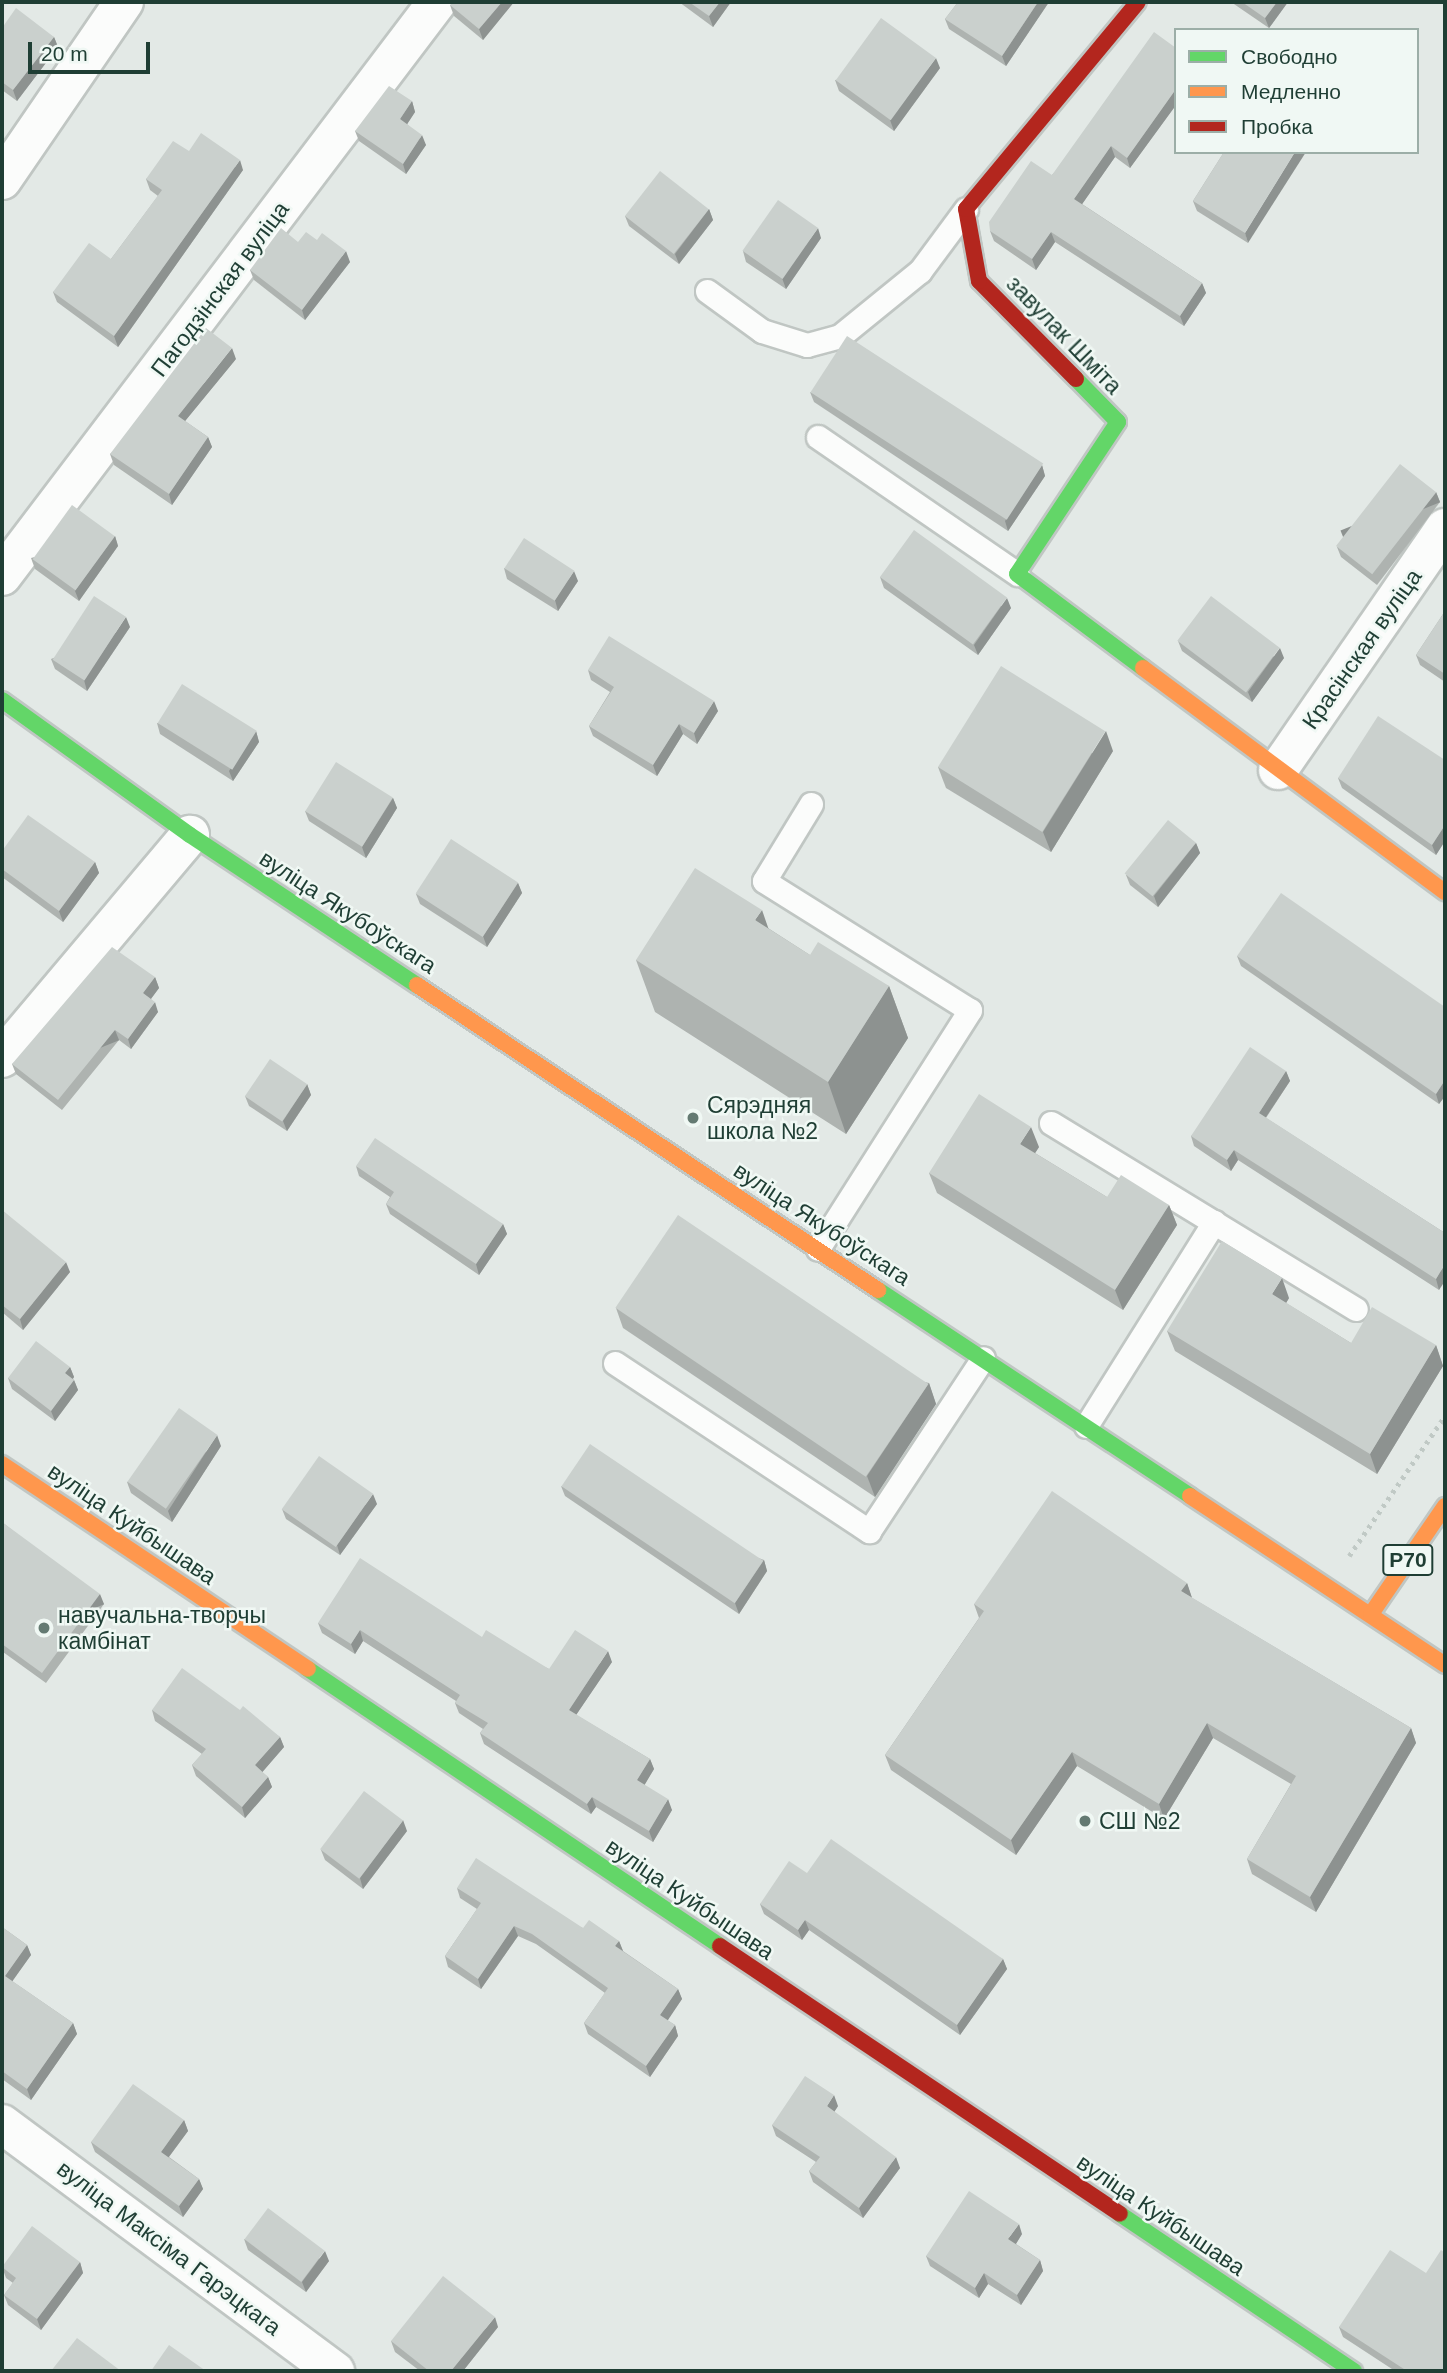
<!DOCTYPE html>
<html>
<head>
<meta charset="utf-8">
<style>
  body { margin:0 }
  #map { position:relative; width:1447px; height:2373px; overflow:hidden; background:#e3e9e6; font-family:Helvetica,sans-serif }
  div>[style] { position:absolute }
  .path>* { height:4.5px; margin-top:-2.25px; transform-origin:0; background:repeating-linear-gradient(90deg,#c0c9c5 0 3.5px,transparent 0 8.5px) }
  .roads { filter:drop-shadow(2px 0 #c0c6c3) drop-shadow(-2px 0 #c0c6c3) drop-shadow(0 2px #c0c6c3) drop-shadow(0 -2px #c0c6c3) }
  .lane>* { height:23px; margin:-11.5px; padding:0 11.5px; transform-origin:11.5px; border-radius:11.5px; background:#fbfcfb }
  .street>* { height:38px; margin:-19px; padding:0 19px; transform-origin:19px; border-radius:19px; background:#fbfcfb }
  .fast>* { height:16px; margin:-8px; padding:0 8px; transform-origin:8px; border-radius:8px; background:#63d668 }
  .slow>* { height:16px; margin:-8px; padding:0 8px; transform-origin:8px; border-radius:8px; background:#ff974d }
  .jam>* { height:16px; margin:-8px; padding:0 8px; transform-origin:8px; border-radius:8px; background:#b3261e }
  .wall>* { inset:0; background:#aeb3b0 }
  .shaded-wall>* { inset:0; background:#8d9290; transform-origin:0 0 }
  .building>* { inset:0; background:#cad0cd; transform-origin:0 0 }
  .dots>* { width:19px; height:19px; translate:-50% -50%; box-sizing:border-box; border:4px solid #f0f8f4; border-radius:50% }
  span { translate:-50% -50%; white-space:nowrap; text-align:center; line-height:1.15; -webkit-text-stroke:5px #f0f8f4; paint-order:stroke }
  .shield-label span { padding:2px 5px; background:#f0f8f4; border:2px solid; border-radius:5px; -webkit-text-stroke-width:0 }
  .shield-label { font-size:21px; color:#1f3e34; font-weight:700 }
  .street-label { font-size:23px; color:#1f3e34 }
  .poi-label { font-size:23px; color:#1f3e34 }
  .left { translate:0 -50%; text-align:left }
  .frame { position:absolute; inset:0; border:4px solid #1f3e34; pointer-events:none }
  .legend { position:absolute; left:1174px; top:28px; width:245px; height:126px; box-sizing:border-box; background:#f0f8f4; border:2px solid #9caea7; margin:0; padding:9px 12px; list-style:none; font-size:21px; color:#1f3e34 }
  .legend li { display:flex; align-items:center; gap:14px; height:35px }
  .legend b { width:35px; border:2px solid #9caea7 }
  .scale { position:absolute; left:28px; top:42px; width:122px; height:32px; box-sizing:border-box; border:4px solid #1f3e34; border-top:0; padding-left:9px; font-size:21px; line-height:24px; white-space:nowrap; color:#1f3e34; -webkit-text-stroke:5px #f0f8f4; paint-order:stroke }
</style>
</head>
<body>
<div id="map">
  <div class="path">
    <i style="left:1349px;top:1556px;width:170px;rotate:-55.6deg"></i>
  </div>
  <div class="roads">
    <div class="lane">
      <i style="left:707px;top:291px;width:68px;rotate:36deg"></i>
      <i style="left:762px;top:331px;width:47px;rotate:17.3deg"></i>
      <i style="left:807px;top:345px;width:34px;rotate:-15deg"></i>
      <i style="left:840px;top:336px;width:103px;rotate:-39.1deg"></i>
      <i style="left:920px;top:271px;width:77px;rotate:-53.4deg"></i>
      <i style="left:818px;top:437px;width:242px;rotate:34.5deg"></i>
      <i style="left:811px;top:804px;width:90px;rotate:121.4deg"></i>
      <i style="left:764px;top:881px;width:243px;rotate:32.1deg"></i>
      <i style="left:970px;top:1010px;width:283px;rotate:122.5deg"></i>
      <i style="left:1051px;top:1123px;width:357px;rotate:31.4deg"></i>
      <i style="left:615px;top:1363px;width:305px;rotate:33.5deg"></i>
      <i style="left:869px;top:1531px;width:207px;rotate:-56.6deg"></i>
      <i style="left:1086px;top:1426px;width:241px;rotate:-57.9deg"></i>
    </div>
    <div class="street">
      <i style="left:2px;top:180px;width:216px;rotate:-55.6deg"></i>
      <i style="left:2px;top:576px;width:720px;rotate:-52.84deg"></i>
      <i style="left:1278px;top:770px;width:294px;rotate:-55.4deg"></i>
      <i style="left:2px;top:1058px;width:292px;rotate:-49.9deg"></i>
      <i style="left:2px;top:2124px;width:415px;rotate:36.6deg"></i>
    </div>
    <div class="fast">
      <i style="left:1076px;top:379px;width:60px;rotate:45.7deg"></i>
      <i style="left:1118px;top:422px;width:182px;rotate:123.6deg"></i>
      <i style="left:1017px;top:574px;width:157px;rotate:36.7deg"></i>
      <i style="left:2px;top:700px;width:231px;rotate:35.7deg"></i>
      <i style="left:190px;top:835px;width:272px;rotate:33.5deg"></i>
      <i style="left:878px;top:1290px;width:374px;rotate:33.4deg"></i>
      <i style="left:308px;top:1669px;width:496px;rotate:33.9deg"></i>
      <i style="left:1120px;top:2214px;width:282px;rotate:33.9deg"></i>
    </div>
    <div class="slow">
      <i style="left:1143px;top:668px;width:376px;rotate:36.6deg"></i>
      <i style="left:417px;top:985px;width:553px;rotate:33.49deg"></i>
      <i style="left:2px;top:1464px;width:368px;rotate:33.8deg"></i>
      <i style="left:1190px;top:1496px;width:306px;rotate:33.5deg"></i>
      <i style="left:1371px;top:1614px;width:131px;rotate:-55.6deg"></i>
    </div>
    <div class="jam">
      <i style="left:1076px;top:379px;width:138px;rotate:-134.7deg"></i>
      <i style="left:979px;top:281px;width:73px;rotate:-100.2deg"></i>
      <i style="left:966px;top:209px;width:269px;rotate:-50.3deg"></i>
      <i style="left:720px;top:1946px;width:481px;rotate:33.8deg"></i>
    </div>
  </div>
  <div class="wall">
    <i style="clip-path:polygon(514px 2px,483px 40px,454px 16px,450px 5px)"></i>
    <i style="clip-path:polygon(679px 2px,731px 2px,713px 27px)"></i>
    <i style="clip-path:polygon(958px 2px,1049px 2px,1006px 66px,949px 29px,945px 19px)"></i>
    <i style="clip-path:polygon(1231px 2px,1288px 2px,1269px 28px)"></i>
    <i style="clip-path:polygon(2px 28px,54px 37px,58px 47px,17px 101px,2px 90px)"></i>
    <i style="clip-path:polygon(1176px 48px,1176px 105px,1130px 168px,1115px 157px,1082px 204px,1202px 283px,1206px 293px,1184px 326px,1055px 242px,1036px 270px,994px 241px,990px 231px,1052px 175px)"></i>
    <i style="clip-path:polygon(940px 68px,894px 131px,839px 91px,835px 80px)"></i>
    <i style="clip-path:polygon(412px 101px,415px 112px,407px 124px,426px 145px,406px 174px,359px 141px,355px 131px)"></i>
    <i style="clip-path:polygon(189px 151px,243px 170px,118px 347px,57px 302px,53px 292px,111px 259px,158px 196px,150px 190px,146px 179px)"></i>
    <i style="clip-path:polygon(1224px 152px,1248px 243px,1197px 211px,1193px 201px)"></i>
    <i style="clip-path:polygon(709px 209px,713px 220px,679px 264px,629px 226px,625px 216px)"></i>
    <i style="clip-path:polygon(821px 238px,786px 289px,746px 262px,743px 251px)"></i>
    <i style="clip-path:polygon(317px 240px,350px 262px,305px 320px,254px 280px,250px 270px,298px 242px)"></i>
    <i style="clip-path:polygon(236px 359px,185px 421px,208px 437px,212px 447px,172px 505px,114px 465px,110px 454px)"></i>
    <i style="clip-path:polygon(810px 392px,1042px 465px,1045px 476px,1008px 531px,814px 402px)"></i>
    <i style="clip-path:polygon(1436px 492px,1440px 502px,1377px 585px,1341px 557px,1337px 547px)"></i>
    <i style="clip-path:polygon(115px 536px,118px 546px,79px 601px,35px 569px,31px 558px)"></i>
    <i style="clip-path:polygon(504px 568px,578px 581px,558px 611px,507px 579px)"></i>
    <i style="clip-path:polygon(880px 577px,1011px 608px,978px 655px,884px 588px)"></i>
    <i style="clip-path:polygon(1445px 611px,1445px 682px,1420px 665px,1416px 655px)"></i>
    <i style="clip-path:polygon(130px 627px,87px 691px,55px 669px,51px 659px)"></i>
    <i style="clip-path:polygon(1178px 641px,1284px 658px,1252px 702px,1182px 651px)"></i>
    <i style="clip-path:polygon(588px 670px,718px 711px,697px 744px,683px 734px,657px 776px,593px 736px,589px 726px,610px 692px,591px 680px)"></i>
    <i style="clip-path:polygon(157px 723px,256px 731px,259px 742px,233px 781px,160px 734px)"></i>
    <i style="clip-path:polygon(1113px 751px,1051px 852px,946px 788px,938px 767px)"></i>
    <i style="clip-path:polygon(1445px 760px,1445px 841px,1436px 855px,1342px 788px,1338px 778px)"></i>
    <i style="clip-path:polygon(393px 798px,397px 808px,366px 858px,309px 821px,305px 811px)"></i>
    <i style="clip-path:polygon(1196px 843px,1200px 853px,1158px 907px,1130px 885px,1126px 875px)"></i>
    <i style="clip-path:polygon(2px 851px,95px 862px,99px 873px,63px 922px,2px 877px)"></i>
    <i style="clip-path:polygon(518px 883px,522px 893px,487px 947px,420px 904px,416px 894px)"></i>
    <i style="clip-path:polygon(768px 928px,810px 955px,889px 986px,908px 1038px,846px 1134px,655px 1012px,636px 960px)"></i>
    <i style="clip-path:polygon(1237px 956px,1445px 1007px,1445px 1096px,1439px 1104px,1241px 966px)"></i>
    <i style="clip-path:polygon(155px 977px,159px 988px,151px 999px,158px 1012px,131px 1049px,119px 1040px,62px 1110px,16px 1074px,12px 1064px)"></i>
    <i style="clip-path:polygon(1286px 1071px,1290px 1081px,1266px 1118px,1445px 1233px,1439px 1290px,1238px 1160px,1231px 1171px,1194px 1146px,1191px 1136px)"></i>
    <i style="clip-path:polygon(307px 1084px,311px 1095px,287px 1131px,249px 1106px,245px 1096px)"></i>
    <i style="clip-path:polygon(1039px 1147px,1035px 1153px,1107px 1197px,1169px 1205px,1177px 1225px,1123px 1310px,937px 1193px,929px 1173px)"></i>
    <i style="clip-path:polygon(356px 1166px,503px 1224px,507px 1234px,479px 1275px,390px 1214px,386px 1204px,390px 1197px,359px 1176px)"></i>
    <i style="clip-path:polygon(2px 1210px,70px 1272px,23px 1330px,2px 1312px)"></i>
    <i style="clip-path:polygon(1289px 1298px,1286px 1303px,1351px 1343px,1436px 1345px,1443px 1366px,1377px 1474px,1175px 1351px,1167px 1331px)"></i>
    <i style="clip-path:polygon(616px 1308px,929px 1383px,936px 1404px,875px 1497px,623px 1328px)"></i>
    <i style="clip-path:polygon(70px 1367px,74px 1377px,73px 1379px,74px 1380px,78px 1390px,55px 1421px,12px 1389px,8px 1378px)"></i>
    <i style="clip-path:polygon(221px 1446px,172px 1522px,131px 1493px,127px 1482px)"></i>
    <i style="clip-path:polygon(561px 1486px,764px 1560px,767px 1571px,739px 1614px,565px 1496px)"></i>
    <i style="clip-path:polygon(377px 1504px,340px 1555px,286px 1519px,282px 1509px)"></i>
    <i style="clip-path:polygon(2px 1522px,104px 1604px,46px 1683px,3px 1652px,2px 1654px)"></i>
    <i style="clip-path:polygon(1187px 1583px,1192px 1598px,1411px 1728px,1416px 1743px,1316px 1912px,1252px 1874px,1247px 1859px,1291px 1784px,1213px 1738px,1164px 1819px,1077px 1766px,1016px 1855px,891px 1770px,885px 1755px,979px 1618px,974px 1604px)"></i>
    <i style="clip-path:polygon(318px 1623px,482px 1637px,549px 1669px,612px 1662px,576px 1715px,650px 1759px,654px 1769px,644px 1785px,672px 1810px,653px 1842px,596px 1807px,591px 1814px,484px 1744px,480px 1733px,483px 1729px,459px 1713px,455px 1703px,456px 1701px,363px 1641px,355px 1654px,322px 1633px)"></i>
    <i style="clip-path:polygon(152px 1710px,240px 1710px,280px 1737px,284px 1747px,262px 1772px,268px 1777px,272px 1787px,245px 1818px,196px 1776px,192px 1765px,202px 1754px,155px 1721px)"></i>
    <i style="clip-path:polygon(407px 1831px,363px 1889px,325px 1860px,321px 1850px)"></i>
    <i style="clip-path:polygon(807px 1873px,1003px 1959px,1007px 1969px,960px 2035px,809px 1930px,802px 1940px,764px 1914px,760px 1904px)"></i>
    <i style="clip-path:polygon(457px 1888px,583px 1928px,619px 1941px,623px 1951px,678px 1989px,682px 1999px,667px 2020px,675px 2025px,678px 2036px,650px 2077px,588px 2034px,584px 2023px,605px 1993px,536px 1944px,518px 1936px,481px 1989px,448px 1967px,445px 1956px,477px 1909px,460px 1898px)"></i>
    <i style="clip-path:polygon(2px 1927px,27px 1945px,31px 1955px,12px 1981px,73px 2023px,77px 2034px,31px 2100px,2px 2079px)"></i>
    <i style="clip-path:polygon(838px 2106px,834px 2112px,900px 2168px,863px 2218px,813px 2182px,809px 2171px,816px 2162px,776px 2136px,772px 2125px)"></i>
    <i style="clip-path:polygon(184px 2120px,188px 2131px,169px 2157px,199px 2179px,203px 2189px,183px 2217px,95px 2152px,91px 2142px)"></i>
    <i style="clip-path:polygon(1022px 2234px,1016px 2244px,1040px 2260px,1043px 2271px,1021px 2305px,988px 2284px,979px 2298px,930px 2266px,926px 2256px)"></i>
    <i style="clip-path:polygon(244px 2239px,329px 2261px,306px 2292px,248px 2250px)"></i>
    <i style="clip-path:polygon(80px 2262px,83px 2273px,41px 2330px,8px 2305px,4px 2295px,13px 2283px,6px 2278px,2px 2267px)"></i>
    <i style="clip-path:polygon(1426px 2273px,1445px 2371px,1395px 2371px,1343px 2337px,1339px 2327px)"></i>
    <i style="clip-path:polygon(498px 2327px,463px 2371px,420px 2371px,395px 2352px,391px 2341px)"></i>
  </div>
  <div class="shaded-wall">
    <i style="clip-path:polygon(502px 2px,514px 2px,483px 40px,479px 29px)"></i>
    <i style="clip-path:polygon(720px 2px,731px 2px,713px 27px,709px 16px)"></i>
    <i style="clip-path:polygon(1038px 2px,1049px 2px,1006px 66px,1002px 56px)"></i>
    <i style="clip-path:polygon(1277px 2px,1288px 2px,1269px 28px,1265px 18px)"></i>
    <i style="clip-path:polygon(54px 37px,58px 47px,17px 101px,13px 90px)"></i>
    <i style="clip-path:polygon(936px 58px,940px 68px,894px 131px,890px 120px)"></i>
    <i style="clip-path:polygon(1176px 89px,1176px 105px,1130px 168px,1127px 158px)"></i>
    <i style="clip-path:polygon(412px 101px,415px 112px,404px 129px,400px 119px)"></i>
    <i style="clip-path:polygon(422px 135px,426px 145px,406px 174px,403px 164px)"></i>
    <i style="clip-path:polygon(1111px 146px,1115px 157px,1078px 210px,1074px 199px)"></i>
    <i style="clip-path:polygon(1295px 152px,1306px 152px,1248px 243px,1245px 233px)"></i>
    <i style="clip-path:polygon(240px 160px,243px 170px,118px 347px,114px 336px)"></i>
    <i style="clip-path:polygon(709px 209px,713px 220px,679px 264px,675px 254px)"></i>
    <i style="clip-path:polygon(818px 228px,821px 238px,786px 289px,782px 278px)"></i>
    <i style="clip-path:polygon(1051px 232px,1055px 242px,1036px 270px,1032px 259px)"></i>
    <i style="clip-path:polygon(346px 251px,350px 262px,305px 320px,302px 310px)"></i>
    <i style="clip-path:polygon(1202px 283px,1206px 293px,1184px 326px,1180px 316px)"></i>
    <i style="clip-path:polygon(232px 348px,236px 359px,181px 426px,178px 416px)"></i>
    <i style="clip-path:polygon(208px 437px,212px 447px,172px 505px,169px 494px)"></i>
    <i style="clip-path:polygon(1042px 465px,1045px 476px,1008px 531px,1005px 521px)"></i>
    <i style="left:1436px;top:492px;width:11px;height:103px;rotate:68deg"></i>
    <i style="clip-path:polygon(115px 536px,118px 546px,79px 601px,75px 591px)"></i>
    <i style="clip-path:polygon(574px 571px,578px 581px,558px 611px,555px 600px)"></i>
    <i style="clip-path:polygon(1007px 598px,1011px 608px,978px 655px,974px 645px)"></i>
    <i style="clip-path:polygon(126px 617px,130px 627px,87px 691px,84px 680px)"></i>
    <i style="clip-path:polygon(1280px 648px,1284px 658px,1252px 702px,1248px 692px)"></i>
    <i style="clip-path:polygon(714px 701px,718px 711px,697px 744px,694px 733px)"></i>
    <i style="clip-path:polygon(679px 724px,683px 734px,657px 776px,653px 765px)"></i>
    <i style="clip-path:polygon(256px 731px,259px 742px,233px 781px,229px 771px)"></i>
    <i style="clip-path:polygon(1106px 731px,1113px 751px,1051px 852px,1043px 832px)"></i>
    <i style="clip-path:polygon(393px 798px,397px 808px,366px 858px,362px 847px)"></i>
    <i style="clip-path:polygon(1445px 825px,1445px 841px,1436px 855px,1432px 845px)"></i>
    <i style="clip-path:polygon(1196px 843px,1200px 853px,1158px 907px,1154px 896px)"></i>
    <i style="clip-path:polygon(95px 862px,99px 873px,63px 922px,59px 911px)"></i>
    <i style="clip-path:polygon(518px 883px,522px 893px,487px 947px,483px 936px)"></i>
    <i style="clip-path:polygon(762px 910px,780px 962px,755px 920px)"></i>
    <i style="clip-path:polygon(155px 977px,159px 988px,147px 1004px,143px 993px)"></i>
    <i style="clip-path:polygon(889px 986px,908px 1038px,846px 1134px,828px 1082px)"></i>
    <i style="clip-path:polygon(155px 1002px,158px 1012px,131px 1049px,128px 1039px)"></i>
    <i style="left:115px;top:1030px;width:11px;height:90px;rotate:68deg"></i>
    <i style="clip-path:polygon(1286px 1071px,1290px 1081px,1262px 1123px,1259px 1113px)"></i>
    <i style="clip-path:polygon(1445px 1080px,1445px 1096px,1439px 1104px,1436px 1094px)"></i>
    <i style="clip-path:polygon(307px 1084px,311px 1095px,287px 1131px,283px 1121px)"></i>
    <i style="clip-path:polygon(1031px 1127px,1039px 1147px,1028px 1164px,1020px 1144px)"></i>
    <i style="clip-path:polygon(1234px 1150px,1238px 1160px,1231px 1171px,1227px 1160px)"></i>
    <i style="clip-path:polygon(1169px 1205px,1177px 1225px,1123px 1310px,1115px 1290px)"></i>
    <i style="clip-path:polygon(503px 1224px,507px 1234px,479px 1275px,476px 1264px)"></i>
    <i style="clip-path:polygon(66px 1262px,70px 1272px,23px 1330px,20px 1319px)"></i>
    <i style="clip-path:polygon(1445px 1264px,1445px 1281px,1439px 1290px,1436px 1279px)"></i>
    <i style="clip-path:polygon(1282px 1278px,1289px 1298px,1279px 1315px,1272px 1294px)"></i>
    <i style="clip-path:polygon(1436px 1345px,1443px 1366px,1377px 1474px,1370px 1454px)"></i>
    <i style="clip-path:polygon(70px 1367px,74px 1377px,69px 1383px,65px 1373px)"></i>
    <i style="clip-path:polygon(74px 1380px,78px 1390px,55px 1421px,51px 1411px)"></i>
    <i style="clip-path:polygon(929px 1383px,936px 1404px,875px 1497px,867px 1476px)"></i>
    <i style="clip-path:polygon(217px 1435px,221px 1446px,172px 1522px,168px 1511px)"></i>
    <i style="clip-path:polygon(373px 1494px,377px 1504px,340px 1555px,337px 1545px)"></i>
    <i style="clip-path:polygon(764px 1560px,767px 1571px,739px 1614px,735px 1603px)"></i>
    <i style="clip-path:polygon(1187px 1583px,1192px 1598px,1181px 1591px)"></i>
    <i style="left:100px;top:1594px;width:11px;height:98px;rotate:68deg"></i>
    <i style="clip-path:polygon(360px 1630px,363px 1641px,355px 1654px,351px 1644px)"></i>
    <i style="clip-path:polygon(608px 1651px,612px 1662px,572px 1721px,569px 1710px)"></i>
    <i style="clip-path:polygon(1207px 1723px,1213px 1738px,1164px 1819px,1159px 1804px)"></i>
    <i style="clip-path:polygon(1411px 1728px,1416px 1743px,1316px 1912px,1310px 1897px)"></i>
    <i style="clip-path:polygon(280px 1737px,284px 1747px,259px 1776px,255px 1765px)"></i>
    <i style="clip-path:polygon(1072px 1752px,1077px 1766px,1016px 1855px,1011px 1840px)"></i>
    <i style="clip-path:polygon(650px 1759px,654px 1769px,641px 1791px,637px 1780px)"></i>
    <i style="clip-path:polygon(268px 1777px,272px 1787px,245px 1818px,242px 1807px)"></i>
    <i style="clip-path:polygon(592px 1797px,596px 1807px,591px 1814px,587px 1804px)"></i>
    <i style="clip-path:polygon(668px 1799px,672px 1810px,653px 1842px,649px 1831px)"></i>
    <i style="clip-path:polygon(403px 1820px,407px 1831px,363px 1889px,360px 1878px)"></i>
    <i style="clip-path:polygon(805px 1920px,809px 1930px,802px 1940px,798px 1930px)"></i>
    <i style="clip-path:polygon(514px 1926px,518px 1936px,481px 1989px,478px 1979px)"></i>
    <i style="clip-path:polygon(619px 1941px,623px 1951px,615px 1946px)"></i>
    <i style="clip-path:polygon(27px 1945px,31px 1955px,9px 1986px,5px 1976px)"></i>
    <i style="clip-path:polygon(1003px 1959px,1007px 1969px,960px 2035px,957px 2025px)"></i>
    <i style="clip-path:polygon(678px 1989px,682px 1999px,664px 2026px,660px 2015px)"></i>
    <i style="clip-path:polygon(73px 2023px,77px 2034px,31px 2100px,27px 2089px)"></i>
    <i style="clip-path:polygon(675px 2025px,678px 2036px,650px 2077px,646px 2066px)"></i>
    <i style="clip-path:polygon(834px 2095px,838px 2106px,831px 2117px,827px 2106px)"></i>
    <i style="clip-path:polygon(184px 2120px,188px 2131px,165px 2162px,161px 2152px)"></i>
    <i style="clip-path:polygon(896px 2157px,900px 2168px,863px 2218px,859px 2208px)"></i>
    <i style="clip-path:polygon(199px 2179px,203px 2189px,183px 2217px,179px 2206px)"></i>
    <i style="clip-path:polygon(1019px 2224px,1022px 2234px,1012px 2250px,1008px 2239px)"></i>
    <i style="clip-path:polygon(325px 2251px,329px 2261px,306px 2292px,302px 2282px)"></i>
    <i style="clip-path:polygon(1040px 2260px,1043px 2271px,1021px 2305px,1017px 2295px)"></i>
    <i style="clip-path:polygon(80px 2262px,83px 2273px,41px 2330px,37px 2319px)"></i>
    <i style="clip-path:polygon(984px 2273px,988px 2284px,979px 2298px,975px 2288px)"></i>
    <i style="clip-path:polygon(495px 2317px,498px 2327px,463px 2371px,451px 2371px)"></i>
  </div>
  <div class="building">
    <i style="clip-path:polygon(453px 2px,502px 2px,479px 29px,450px 5px)"></i>
    <i style="clip-path:polygon(689px 2px,720px 2px,709px 16px)"></i>
    <i style="clip-path:polygon(958px 2px,1038px 2px,1002px 56px,945px 19px)"></i>
    <i style="clip-path:polygon(1242px 2px,1277px 2px,1265px 18px)"></i>
    <i style="clip-path:polygon(16px 8px,54px 37px,13px 90px,2px 82px,2px 28px)"></i>
    <i style="left:881px;top:18px;width:68px;height:77px;rotate:36deg"></i>
    <i style="clip-path:polygon(1154px 32px,1176px 48px,1176px 89px,1127px 158px,1111px 146px,1074px 199px,1202px 283px,1180px 316px,1051px 232px,1032px 259px,990px 231px,989px 222px,1031px 161px,1052px 175px)"></i>
    <i style="clip-path:polygon(389px 86px,412px 101px,400px 119px,422px 135px,403px 164px,355px 131px)"></i>
    <i style="clip-path:polygon(201px 133px,240px 160px,114px 336px,53px 292px,89px 243px,111px 259px,162px 190px,146px 179px,173px 141px,189px 151px)"></i>
    <i style="clip-path:polygon(1224px 152px,1295px 152px,1245px 233px,1193px 201px)"></i>
    <i style="left:660px;top:171px;width:62px;height:57px;rotate:38deg"></i>
    <i style="left:778px;top:200px;width:49px;height:62px;rotate:35deg"></i>
    <i style="clip-path:polygon(281px 228px,298px 242px,306px 232px,317px 240px,322px 233px,346px 251px,302px 310px,250px 270px)"></i>
    <i style="clip-path:polygon(206px 328px,232px 348px,178px 416px,208px 437px,169px 494px,110px 454px)"></i>
    <i style="left:847px;top:336px;width:234px;height:67px;rotate:33deg"></i>
    <i style="left:1400px;top:464px;width:46px;height:104px;rotate:38deg"></i>
    <i style="left:72px;top:505px;width:53px;height:67px;rotate:36deg"></i>
    <i style="left:914px;top:530px;width:115px;height:58px;rotate:36deg"></i>
    <i style="left:524px;top:538px;width:60px;height:36px;rotate:33deg"></i>
    <i style="left:94px;top:596px;width:38px;height:76px;rotate:33deg"></i>
    <i style="left:1211px;top:596px;width:86px;height:56px;rotate:37deg"></i>
    <i style="clip-path:polygon(1445px 611px,1445px 674px,1416px 655px)"></i>
    <i style="clip-path:polygon(609px 636px,714px 701px,694px 733px,679px 724px,653px 765px,589px 726px,614px 687px,588px 670px)"></i>
    <i style="left:1001px;top:666px;width:123px;height:119px;rotate:32deg"></i>
    <i style="left:182px;top:684px;width:88px;height:46px;rotate:32deg"></i>
    <i style="clip-path:polygon(1378px 716px,1445px 760px,1445px 825px,1432px 845px,1338px 778px)"></i>
    <i style="left:336px;top:762px;width:67px;height:58px;rotate:32deg"></i>
    <i style="clip-path:polygon(28px 815px,95px 862px,59px 911px,2px 869px,2px 851px)"></i>
    <i style="left:1168px;top:820px;width:36px;height:69px;rotate:39deg"></i>
    <i style="left:451px;top:839px;width:80px;height:65px;rotate:33deg"></i>
    <i style="clip-path:polygon(695px 868px,762px 910px,755px 920px,810px 955px,818px 942px,889px 986px,828px 1082px,636px 960px)"></i>
    <i style="clip-path:polygon(1281px 893px,1445px 1007px,1445px 1080px,1436px 1094px,1237px 956px)"></i>
    <i style="clip-path:polygon(112px 947px,155px 977px,143px 993px,155px 1002px,128px 1039px,115px 1030px,58px 1100px,12px 1064px)"></i>
    <i style="clip-path:polygon(1250px 1047px,1286px 1071px,1259px 1113px,1445px 1233px,1445px 1264px,1436px 1279px,1234px 1150px,1227px 1160px,1191px 1136px)"></i>
    <i style="left:270px;top:1059px;width:45px;height:45px;rotate:34deg"></i>
    <i style="clip-path:polygon(979px 1094px,1031px 1127px,1020px 1144px,1107px 1197px,1121px 1175px,1169px 1205px,1115px 1290px,929px 1173px)"></i>
    <i style="clip-path:polygon(375px 1138px,503px 1224px,476px 1264px,386px 1204px,394px 1192px,356px 1166px)"></i>
    <i style="clip-path:polygon(2px 1210px,66px 1262px,20px 1319px,2px 1305px)"></i>
    <i style="left:678px;top:1215px;width:302px;height:112px;rotate:34deg"></i>
    <i style="clip-path:polygon(1222px 1241px,1282px 1278px,1272px 1294px,1351px 1343px,1372px 1307px,1436px 1345px,1370px 1454px,1167px 1331px)"></i>
    <i style="clip-path:polygon(36px 1341px,70px 1367px,65px 1373px,74px 1380px,51px 1411px,8px 1378px)"></i>
    <i style="left:179px;top:1408px;width:47px;height:90px;rotate:35deg"></i>
    <i style="left:590px;top:1444px;width:209px;height:51px;rotate:34deg"></i>
    <i style="left:319px;top:1456px;width:66px;height:65px;rotate:35deg"></i>
    <i style="clip-path:polygon(1052px 1491px,1187px 1583px,1181px 1591px,1411px 1728px,1310px 1897px,1247px 1859px,1296px 1776px,1207px 1723px,1159px 1804px,1072px 1752px,1011px 1840px,885px 1755px,984px 1611px,974px 1604px)"></i>
    <i style="clip-path:polygon(2px 1522px,100px 1594px,42px 1673px,2px 1644px)"></i>
    <i style="clip-path:polygon(360px 1558px,482px 1637px,486px 1630px,549px 1669px,575px 1630px,608px 1651px,569px 1710px,650px 1759px,637px 1780px,668px 1799px,649px 1831px,592px 1797px,587px 1804px,480px 1733px,488px 1723px,455px 1703px,460px 1695px,360px 1630px,351px 1644px,318px 1623px)"></i>
    <i style="clip-path:polygon(182px 1668px,240px 1710px,243px 1706px,280px 1737px,255px 1765px,268px 1777px,242px 1807px,192px 1765px,206px 1749px,152px 1710px)"></i>
    <i style="left:364px;top:1791px;width:49px;height:73px;rotate:37deg"></i>
    <i style="clip-path:polygon(831px 1839px,1003px 1959px,957px 2025px,805px 1920px,798px 1930px,760px 1904px,789px 1861px,807px 1873px)"></i>
    <i style="clip-path:polygon(476px 1858px,583px 1928px,589px 1920px,619px 1941px,615px 1946px,678px 1989px,660px 2015px,675px 2025px,646px 2066px,584px 2023px,608px 1988px,532px 1934px,514px 1926px,478px 1979px,445px 1956px,481px 1903px,457px 1888px)"></i>
    <i style="clip-path:polygon(2px 1927px,27px 1945px,5px 1976px,73px 2023px,27px 2089px,2px 2071px)"></i>
    <i style="clip-path:polygon(805px 2076px,834px 2095px,827px 2106px,896px 2157px,859px 2208px,809px 2171px,820px 2157px,772px 2125px)"></i>
    <i style="clip-path:polygon(133px 2084px,184px 2120px,161px 2152px,199px 2179px,179px 2206px,91px 2142px)"></i>
    <i style="clip-path:polygon(969px 2191px,1019px 2224px,1008px 2239px,1040px 2260px,1017px 2295px,984px 2273px,975px 2288px,926px 2256px)"></i>
    <i style="left:268px;top:2208px;width:71px;height:39px;rotate:37deg"></i>
    <i style="clip-path:polygon(32px 2226px,80px 2262px,37px 2319px,4px 2295px,16px 2278px,2px 2267px)"></i>
    <i style="clip-path:polygon(1390px 2250px,1426px 2273px,1441px 2250px,1445px 2253px,1445px 2371px,1407px 2371px,1339px 2327px)"></i>
    <i style="clip-path:polygon(443px 2276px,495px 2317px,451px 2371px,429px 2371px,391px 2341px)"></i>
    <i style="clip-path:polygon(77px 2338px,121px 2371px,51px 2371px)"></i>
    <i style="clip-path:polygon(169px 2345px,206px 2371px,151px 2371px)"></i>
  </div>
  <div class="dots">
    <i style="left:693px;top:1118px;background:#647a72"></i>
    <i style="left:44px;top:1628px;background:#647a72"></i>
    <i style="left:1085px;top:1821px;background:#647a72"></i>
  </div>
  <div class="shield-label">
    <span style="left:1408px;top:1560px">Р70</span>
  </div>
  <div class="street-label">
    <span style="left:220px;top:289px;rotate:-53deg">Пагодзінская вуліца</span>
    <span style="left:1064px;top:335px;rotate:46deg">завулак Шміта</span>
    <span style="left:1362px;top:649px;rotate:-55deg">Красінская вуліца</span>
    <span style="left:348px;top:912px;rotate:33deg">вуліца Якубоўскага</span>
    <span style="left:822px;top:1224px;rotate:33deg">вуліца Якубоўскага</span>
    <span style="left:132px;top:1524px;rotate:34deg">вуліца Куйбышава</span>
    <span style="left:690px;top:1899px;rotate:34deg">вуліца Куйбышава</span>
    <span style="left:1161px;top:2215px;rotate:34deg">вуліца Куйбышава</span>
    <span style="left:169px;top:2248px;rotate:37deg">вуліца Максіма Гарэцкага</span>
  </div>
  <div class="poi-label">
    <span class="left" style="left:707px;top:1118px">Сярэдняя<br>школа №2</span>
    <span class="left" style="left:58px;top:1628px">навучальна-творчы<br>камбінат</span>
    <span class="left" style="left:1099px;top:1821px">СШ №2</span>
  </div>
  <div class="frame"></div>
  <ul class="legend">
  <li><b style="height:9px;background:#63d668"></b>Свободно</li>
  <li><b style="height:9px;background:#ff974d"></b>Медленно</li>
  <li><b style="height:9px;background:#b3261e"></b>Пробка</li>
  </ul>
  <div class="scale">20 m</div>
</div>
</body>
</html>
